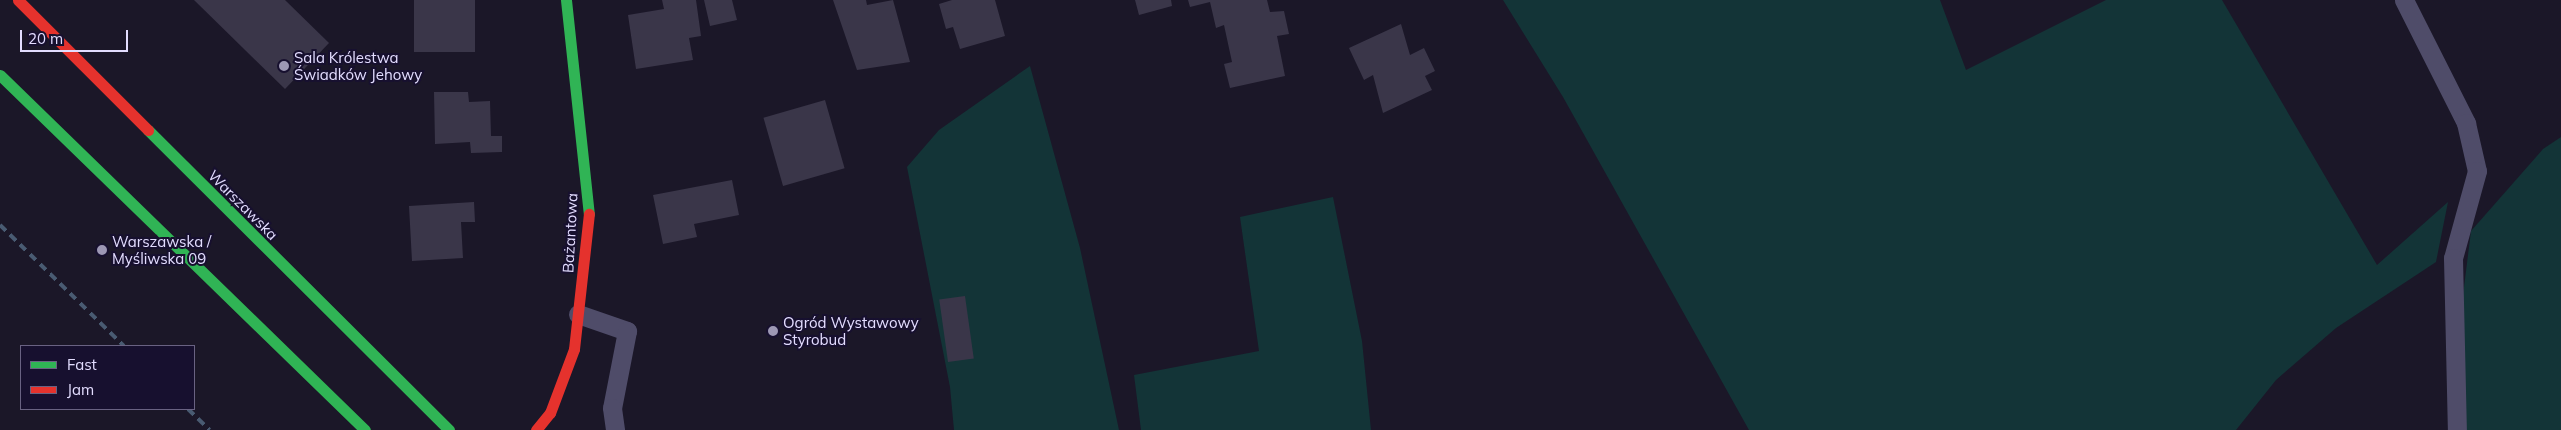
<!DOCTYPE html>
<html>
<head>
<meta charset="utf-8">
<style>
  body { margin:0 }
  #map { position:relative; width:2561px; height:430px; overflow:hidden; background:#1b1728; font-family:Mulish,sans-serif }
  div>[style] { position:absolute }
  .green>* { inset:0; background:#133437 }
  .building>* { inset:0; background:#3a3649; transform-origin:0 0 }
  .lane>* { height:19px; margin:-9.5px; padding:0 9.5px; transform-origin:9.5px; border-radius:9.5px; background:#4f4c69 }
  .fast>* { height:11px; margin:-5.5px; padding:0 5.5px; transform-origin:5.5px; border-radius:5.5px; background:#30b455 }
  .jam>* { height:11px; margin:-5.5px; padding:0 5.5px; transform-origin:5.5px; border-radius:5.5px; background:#e5322d }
  .rail>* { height:4px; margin-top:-2px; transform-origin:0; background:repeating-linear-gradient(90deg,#495b72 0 8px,transparent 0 14px) }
  .dots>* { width:14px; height:14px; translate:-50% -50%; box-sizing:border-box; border:2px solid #17102f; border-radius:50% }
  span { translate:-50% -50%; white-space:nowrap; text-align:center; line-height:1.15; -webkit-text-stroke:4px #17102f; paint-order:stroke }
  .poi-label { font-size:15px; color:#e3ddff }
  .left { translate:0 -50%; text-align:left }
  .street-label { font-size:15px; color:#e3ddff }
  .legend { position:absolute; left:20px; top:345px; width:175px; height:65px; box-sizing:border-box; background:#17102f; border:1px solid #696282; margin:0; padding:6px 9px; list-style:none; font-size:15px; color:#e3ddff }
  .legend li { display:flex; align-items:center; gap:10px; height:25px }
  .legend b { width:25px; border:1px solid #696282 }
  .scale { position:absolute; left:20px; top:30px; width:108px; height:22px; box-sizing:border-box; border:2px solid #e3ddff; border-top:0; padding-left:6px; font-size:15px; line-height:18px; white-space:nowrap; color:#e3ddff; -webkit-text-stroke:4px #17102f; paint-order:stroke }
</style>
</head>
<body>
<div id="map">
  <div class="green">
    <i style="clip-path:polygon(1503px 0,1940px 0,1966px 70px,2106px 0,2222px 0,2377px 265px,2448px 202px,2436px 262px,2336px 328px,2276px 380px,2236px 430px,1749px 430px,1563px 97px)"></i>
    <i style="clip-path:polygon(1030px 66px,1080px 248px,1119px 430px,954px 430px,950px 387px,907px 167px,939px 130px)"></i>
    <i style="clip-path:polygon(2561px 137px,2561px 430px,2464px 430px,2460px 319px,2471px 231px,2543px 149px)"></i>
    <i style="clip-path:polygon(1333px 197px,1362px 341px,1371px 430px,1141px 430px,1134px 375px,1259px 351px,1240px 217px)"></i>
  </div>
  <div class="building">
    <i style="clip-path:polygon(194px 0,285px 0,329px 43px,285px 89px)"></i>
    <i style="left:414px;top:0;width:61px;height:52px"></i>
    <i style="clip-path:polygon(662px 0,696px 0,701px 36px,689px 38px,693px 60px,636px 69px,628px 15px,664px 9px)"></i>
    <i style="clip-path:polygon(704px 0,732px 0,737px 20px,710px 26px)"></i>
    <i style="clip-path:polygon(833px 0,866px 0,867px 5px,893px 0,910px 62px,857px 70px)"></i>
    <i style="clip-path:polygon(952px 0,995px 0,1005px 36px,960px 49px,953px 27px,946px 29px,939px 4px)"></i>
    <i style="clip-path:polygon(1135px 0,1171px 0,1172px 6px,1139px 15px)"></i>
    <i style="clip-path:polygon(1188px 0,1267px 0,1270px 12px,1284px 11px,1289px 34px,1277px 36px,1285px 76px,1230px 88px,1224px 64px,1232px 62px,1224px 25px,1216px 28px,1210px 2px,1190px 7px)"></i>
    <i style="clip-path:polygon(1401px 24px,1410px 55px,1424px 48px,1435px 71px,1425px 76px,1432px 90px,1383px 113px,1373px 75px,1364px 80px,1349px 48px)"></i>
    <i style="clip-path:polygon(434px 92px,468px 92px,469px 102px,490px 101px,491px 136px,502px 136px,502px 152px,471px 153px,470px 142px,435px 144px)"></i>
    <i style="left:825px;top:100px;width:71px;height:64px;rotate:74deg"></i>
    <i style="clip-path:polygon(732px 180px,739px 215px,694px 224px,697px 237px,663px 244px,653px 195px)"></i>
    <i style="clip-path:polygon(474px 202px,475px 222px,461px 222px,463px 258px,412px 261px,409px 206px)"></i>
    <i style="left:965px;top:296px;width:63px;height:26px;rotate:82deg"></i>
  </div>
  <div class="lane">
    <i style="left:2404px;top:0;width:138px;rotate:63.2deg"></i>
    <i style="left:2466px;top:123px;width:49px;rotate:77.1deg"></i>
    <i style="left:2477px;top:171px;width:90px;rotate:105.4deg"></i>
    <i style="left:2453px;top:258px;width:172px;rotate:88.7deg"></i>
    <i style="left:578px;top:314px;width:52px;rotate:19.1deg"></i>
    <i style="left:627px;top:331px;width:78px;rotate:101deg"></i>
    <i style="left:612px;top:408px;width:22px;rotate:82deg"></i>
  </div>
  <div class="fast">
    <i style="left:566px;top:0;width:215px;rotate:83.9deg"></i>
    <i style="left:0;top:75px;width:509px;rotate:44.2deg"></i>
    <i style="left:148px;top:130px;width:425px;rotate:44.9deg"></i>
  </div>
  <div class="jam">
    <i style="left:18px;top:0;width:184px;rotate:45deg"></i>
    <i style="left:536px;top:430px;width:22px;rotate:-51deg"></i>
    <i style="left:550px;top:413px;width:68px;rotate:-69.4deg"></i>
    <i style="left:574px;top:349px;width:136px;rotate:-83.7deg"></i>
  </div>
  <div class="rail">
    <i style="left:0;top:225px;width:173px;rotate:44.3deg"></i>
    <i style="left:188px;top:409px;width:30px;rotate:44deg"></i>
  </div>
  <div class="dots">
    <i style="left:284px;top:66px;background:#9d98b4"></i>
    <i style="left:102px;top:250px;background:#9d98b4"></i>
    <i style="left:773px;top:331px;background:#9d98b4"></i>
  </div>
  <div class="poi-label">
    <span class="left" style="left:294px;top:66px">Sala Królestwa<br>Świadków Jehowy</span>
    <span class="left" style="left:112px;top:250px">Warszawska /<br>Myśliwska 09</span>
    <span class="left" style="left:783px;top:331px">Ogród Wystawowy<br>Styrobud</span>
  </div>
  <div class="street-label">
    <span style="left:243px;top:205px;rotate:45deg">Warszawska</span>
    <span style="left:570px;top:233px;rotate:-87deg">Bażantowa</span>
  </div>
  <ul class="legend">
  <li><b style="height:6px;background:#30b455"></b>Fast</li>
  <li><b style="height:6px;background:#e5322d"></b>Jam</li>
  </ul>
  <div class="scale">20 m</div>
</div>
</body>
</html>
